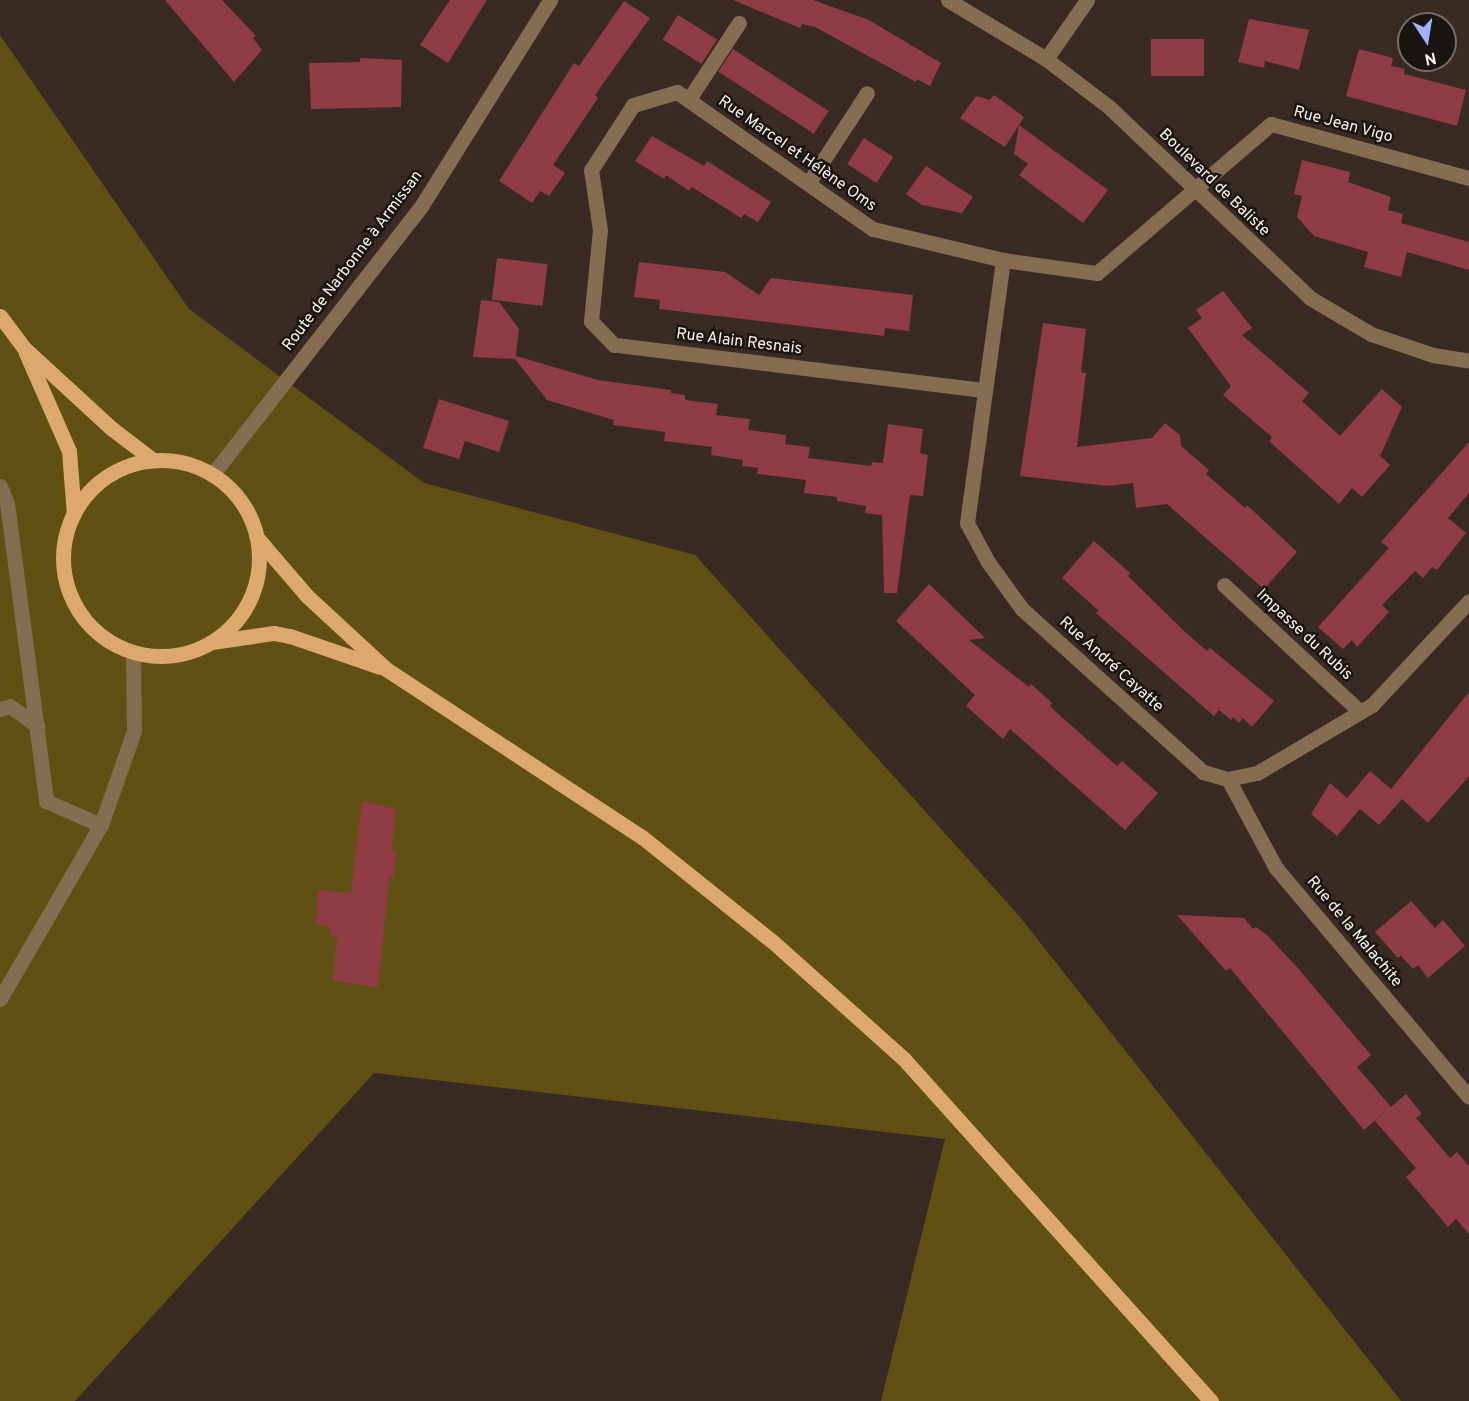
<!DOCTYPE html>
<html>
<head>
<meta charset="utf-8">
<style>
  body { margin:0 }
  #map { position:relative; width:1469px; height:1401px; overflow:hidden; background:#392a24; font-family:Overpass,sans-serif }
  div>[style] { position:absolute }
  .green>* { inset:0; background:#605013 }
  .building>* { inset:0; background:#903c45; transform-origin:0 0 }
  .minor>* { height:15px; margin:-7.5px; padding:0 7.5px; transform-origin:7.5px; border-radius:7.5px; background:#866c51 }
  .major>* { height:15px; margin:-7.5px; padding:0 7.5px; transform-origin:7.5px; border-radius:7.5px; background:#dda86e }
  .major>.ring { margin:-7.5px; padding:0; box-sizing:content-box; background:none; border:15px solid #dda86e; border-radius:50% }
  span { translate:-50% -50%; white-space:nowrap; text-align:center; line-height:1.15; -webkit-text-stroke:5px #1b1512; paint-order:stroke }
  .street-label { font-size:16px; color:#fcf2ee }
  .north { position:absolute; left:1397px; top:12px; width:60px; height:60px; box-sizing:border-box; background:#1b1512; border:2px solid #756d6a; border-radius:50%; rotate:168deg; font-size:16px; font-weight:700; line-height:24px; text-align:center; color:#fcf2ee }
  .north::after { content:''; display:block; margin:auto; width:21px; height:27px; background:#a0b3fd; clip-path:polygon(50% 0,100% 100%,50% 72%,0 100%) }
</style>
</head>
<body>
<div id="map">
  <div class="green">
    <i style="clip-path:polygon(0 35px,189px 309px,424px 483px,695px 555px,1020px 917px,1401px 1401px,881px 1401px,945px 1139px,374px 1073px,75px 1401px,0 1401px)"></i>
  </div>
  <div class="building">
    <i style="clip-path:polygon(165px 0,222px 0,256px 36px,253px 38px,262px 50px,234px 82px)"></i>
    <i style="clip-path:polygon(450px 0,487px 0,448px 63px,420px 45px)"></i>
    <i style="clip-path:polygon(733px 0,813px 0,869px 20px,941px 63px,930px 86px,917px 79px,916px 82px,815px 27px,802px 24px,800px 28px)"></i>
    <i style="clip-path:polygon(624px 1px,650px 18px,595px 95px,598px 98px,553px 165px,565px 173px,549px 196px,540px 191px,532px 203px,499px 181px,574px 63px,579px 66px)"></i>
    <i style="left:678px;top:15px;width:46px;height:29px;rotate:32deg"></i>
    <i style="clip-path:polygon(1249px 19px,1309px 30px,1299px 70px,1265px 61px,1264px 68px,1238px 62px)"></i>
    <i style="left:1151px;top:39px;width:53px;height:37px"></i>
    <i style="left:733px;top:49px;width:114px;height:27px;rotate:33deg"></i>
    <i style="clip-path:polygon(1359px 49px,1393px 58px,1391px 66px,1405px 69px,1404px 74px,1466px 90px,1457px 126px,1346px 96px)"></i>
    <i style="clip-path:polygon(360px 58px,402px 60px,401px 107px,311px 109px,309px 63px,360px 62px)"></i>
    <i style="clip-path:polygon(994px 95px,1024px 117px,1005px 147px,960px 118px,976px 96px,990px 100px)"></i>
    <i style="clip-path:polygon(1019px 125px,1108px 190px,1083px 223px,1019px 175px,1028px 164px,1014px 154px)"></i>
    <i style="clip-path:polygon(652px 136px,704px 166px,707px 161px,771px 202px,758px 222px,744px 214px,741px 218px,692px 187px,689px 191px,666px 175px,664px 179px,635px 161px)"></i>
    <i style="left:864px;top:138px;width:35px;height:31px;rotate:33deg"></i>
    <i style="clip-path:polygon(1302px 160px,1350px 172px,1348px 182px,1391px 197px,1388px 210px,1403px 214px,1401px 223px,1469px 242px,1469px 270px,1407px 252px,1401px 277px,1364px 267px,1368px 252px,1314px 236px,1297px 217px,1302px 196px,1294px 194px)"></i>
    <i style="clip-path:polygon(926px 166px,973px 197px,962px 213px,922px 205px,906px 194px)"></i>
    <i style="left:497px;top:258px;width:51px;height:42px;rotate:7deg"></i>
    <i style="clip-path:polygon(639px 262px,725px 272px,759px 295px,771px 278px,913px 295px,909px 331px,885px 328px,884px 336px,659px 309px,660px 300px,634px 297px)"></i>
    <i style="clip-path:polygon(1223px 291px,1252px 328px,1242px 335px,1309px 393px,1302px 401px,1340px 436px,1382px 389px,1402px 407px,1380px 456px,1390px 465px,1362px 497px,1352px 488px,1339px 504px,1269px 441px,1272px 437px,1223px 395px,1231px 386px,1188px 328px,1202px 318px,1196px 310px)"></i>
    <i style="clip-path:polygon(481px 300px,499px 302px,519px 329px,516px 356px,598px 380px,671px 390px,671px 393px,685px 395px,685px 400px,718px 404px,716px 415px,750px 419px,748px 430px,786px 435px,785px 444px,810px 447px,808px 458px,871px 466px,872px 462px,883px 463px,888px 424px,923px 429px,920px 453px,928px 455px,923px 496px,910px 495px,897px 593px,884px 593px,882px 515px,865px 513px,866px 506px,837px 501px,837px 497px,804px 493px,806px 480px,757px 474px,758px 468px,742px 466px,743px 460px,711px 455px,712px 447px,664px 441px,665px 432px,613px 425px,614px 420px,547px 400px,515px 359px,473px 357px)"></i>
    <i style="clip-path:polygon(1043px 323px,1086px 329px,1081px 372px,1086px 373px,1077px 447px,1152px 438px,1165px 423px,1180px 435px,1181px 446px,1209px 470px,1206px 474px,1245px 508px,1247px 505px,1297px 552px,1264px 589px,1167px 504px,1136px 508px,1133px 483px,1108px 486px,1020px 476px)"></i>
    <i style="clip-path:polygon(439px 399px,509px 421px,499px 452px,465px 441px,459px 459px,423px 448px)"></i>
    <i style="clip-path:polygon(1469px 442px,1469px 493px,1448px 518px,1466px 533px,1437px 570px,1432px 567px,1423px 578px,1415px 571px,1382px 605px,1389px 612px,1357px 647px,1352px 640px,1343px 649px,1318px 627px,1389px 548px,1381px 542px)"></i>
    <i style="clip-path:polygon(1094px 541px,1130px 573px,1128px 576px,1184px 631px,1207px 651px,1210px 648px,1274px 701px,1252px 727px,1243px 718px,1239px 723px,1233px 717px,1231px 720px,1219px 710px,1214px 716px,1096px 613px,1098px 610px,1062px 578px)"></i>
    <i style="clip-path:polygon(929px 584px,985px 638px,969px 640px,1029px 687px,1031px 684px,1052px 703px,1050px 706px,1056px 712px,1117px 766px,1122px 761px,1158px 793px,1125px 830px,1010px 729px,1003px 739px,966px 706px,975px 695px,896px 621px)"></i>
    <i style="clip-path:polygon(1469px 692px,1469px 776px,1428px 823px,1402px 799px,1379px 825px,1360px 809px,1337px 836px,1311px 814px,1330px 783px,1347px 798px,1370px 771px,1391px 789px)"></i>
    <i style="clip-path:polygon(362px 801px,396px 809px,391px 850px,396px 850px,393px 878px,389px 878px,378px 987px,333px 981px,337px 936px,329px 935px,330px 927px,316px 925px,318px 890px,351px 893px)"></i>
    <i style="clip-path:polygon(1411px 901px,1435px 928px,1443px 920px,1465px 946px,1428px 978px,1418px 965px,1413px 969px,1401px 956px,1398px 958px,1375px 932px)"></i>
    <i style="clip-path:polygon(1177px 915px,1244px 918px,1253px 929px,1256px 927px,1267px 935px,1296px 966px,1371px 1055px,1357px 1067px,1391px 1107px,1406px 1094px,1422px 1114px,1416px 1118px,1450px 1158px,1457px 1152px,1469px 1166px,1469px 1234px,1456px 1219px,1448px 1227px,1406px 1177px,1416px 1168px,1375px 1121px,1387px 1110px,1364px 1130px,1230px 968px,1226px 971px)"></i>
  </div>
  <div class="minor">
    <i style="left:948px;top:0;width:114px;rotate:31deg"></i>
    <i style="left:1046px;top:59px;width:79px;rotate:37.3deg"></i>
    <i style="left:1109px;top:107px;width:277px;rotate:43.5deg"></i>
    <i style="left:1310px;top:298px;width:71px;rotate:30.5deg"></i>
    <i style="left:1371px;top:334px;width:65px;rotate:18.7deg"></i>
    <i style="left:1433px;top:355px;width:36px;rotate:9deg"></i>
    <i style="left:1046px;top:59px;width:72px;rotate:-55.2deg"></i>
    <i style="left:689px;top:99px;width:91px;rotate:-56.7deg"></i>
    <i style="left:809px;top:182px;width:106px;rotate:-56.9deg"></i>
    <i style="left:1003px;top:260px;width:265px;rotate:97.8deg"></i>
    <i style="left:967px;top:523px;width:44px;rotate:61.7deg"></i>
    <i style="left:988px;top:562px;width:58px;rotate:54.1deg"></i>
    <i style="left:1022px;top:609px;width:244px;rotate:42deg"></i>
    <i style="left:1203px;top:772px;width:26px;rotate:16deg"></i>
    <i style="left:1228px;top:779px;width:30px;rotate:-12deg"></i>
    <i style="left:1257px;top:773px;width:134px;rotate:-30.6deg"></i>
    <i style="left:1372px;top:705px;width:142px;rotate:-47deg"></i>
    <i style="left:983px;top:390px;width:372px;rotate:-173deg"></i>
    <i style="left:614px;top:345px;width:33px;rotate:-134deg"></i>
    <i style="left:591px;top:321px;width:91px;rotate:-84.4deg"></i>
    <i style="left:600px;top:230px;width:61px;rotate:-98.5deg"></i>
    <i style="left:591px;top:170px;width:77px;rotate:-57.1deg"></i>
    <i style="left:633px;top:105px;width:46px;rotate:-16.5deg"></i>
    <i style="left:677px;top:92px;width:239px;rotate:35deg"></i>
    <i style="left:873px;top:229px;width:134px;rotate:13.4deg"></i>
    <i style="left:1003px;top:260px;width:95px;rotate:7.9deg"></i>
    <i style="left:1097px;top:273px;width:229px;rotate:-40.6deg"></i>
    <i style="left:1271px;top:124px;width:205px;rotate:15.3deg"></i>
    <i style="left:212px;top:475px;width:342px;rotate:-52.1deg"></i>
    <i style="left:422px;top:205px;width:242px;rotate:-58deg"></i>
    <i style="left:0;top:486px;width:18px;rotate:68deg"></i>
    <i style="left:7px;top:503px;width:301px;rotate:82.5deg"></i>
    <i style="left:46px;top:801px;width:60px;rotate:23.6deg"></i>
    <i style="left:1224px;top:585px;width:186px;rotate:43deg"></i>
    <i style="left:0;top:709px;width:10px;rotate:-17deg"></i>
    <i style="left:10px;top:706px;width:34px;rotate:36deg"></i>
    <i style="left:1228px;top:779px;width:101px;rotate:61.7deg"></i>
    <i style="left:1276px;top:868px;width:299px;rotate:49.9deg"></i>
    <i style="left:0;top:999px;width:201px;rotate:-59.9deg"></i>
    <i style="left:101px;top:825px;width:100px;rotate:-70.7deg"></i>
    <i style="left:134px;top:731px;width:79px;rotate:-90.7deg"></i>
  </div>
  <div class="major">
    <i style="left:0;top:316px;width:40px;rotate:53deg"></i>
    <i style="left:24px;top:348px;width:118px;rotate:42.6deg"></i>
    <i style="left:111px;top:428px;width:53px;rotate:37.3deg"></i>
    <i style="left:26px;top:353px;width:107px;rotate:66.3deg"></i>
    <i style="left:69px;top:451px;width:63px;rotate:85.5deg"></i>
    <i class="ring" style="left:63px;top:460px;width:181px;height:181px"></i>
    <i style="left:258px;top:539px;width:75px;rotate:49.3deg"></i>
    <i style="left:307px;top:596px;width:108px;rotate:42.7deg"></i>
    <i style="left:386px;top:669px;width:306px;rotate:33.3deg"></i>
    <i style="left:642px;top:837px;width:166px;rotate:38.7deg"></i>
    <i style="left:772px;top:941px;width:176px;rotate:41.8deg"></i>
    <i style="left:903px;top:1058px;width:461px;rotate:48.1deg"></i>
    <i style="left:212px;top:642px;width:63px;rotate:-8.3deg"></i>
    <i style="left:274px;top:633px;width:16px;rotate:11deg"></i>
    <i style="left:290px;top:636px;width:95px;rotate:19deg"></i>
  </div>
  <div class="street-label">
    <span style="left:1343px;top:125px;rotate:15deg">Rue Jean Vigo</span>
    <span style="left:797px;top:154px;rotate:35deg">Rue Marcel et Hélène Oms</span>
    <span style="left:1214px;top:183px;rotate:44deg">Boulevard de Baliste</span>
    <span style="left:353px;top:261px;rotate:-53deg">Route de Narbonne à Armissan</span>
    <span style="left:739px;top:342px;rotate:7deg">Rue Alain Resnais</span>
    <span style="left:1304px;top:635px;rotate:43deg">Impasse du Rubis</span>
    <span style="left:1111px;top:665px;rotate:42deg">Rue André Cayatte</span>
    <span style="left:1354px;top:932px;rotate:50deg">Rue de la Malachite</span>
  </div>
  <div class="north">N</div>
</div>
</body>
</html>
